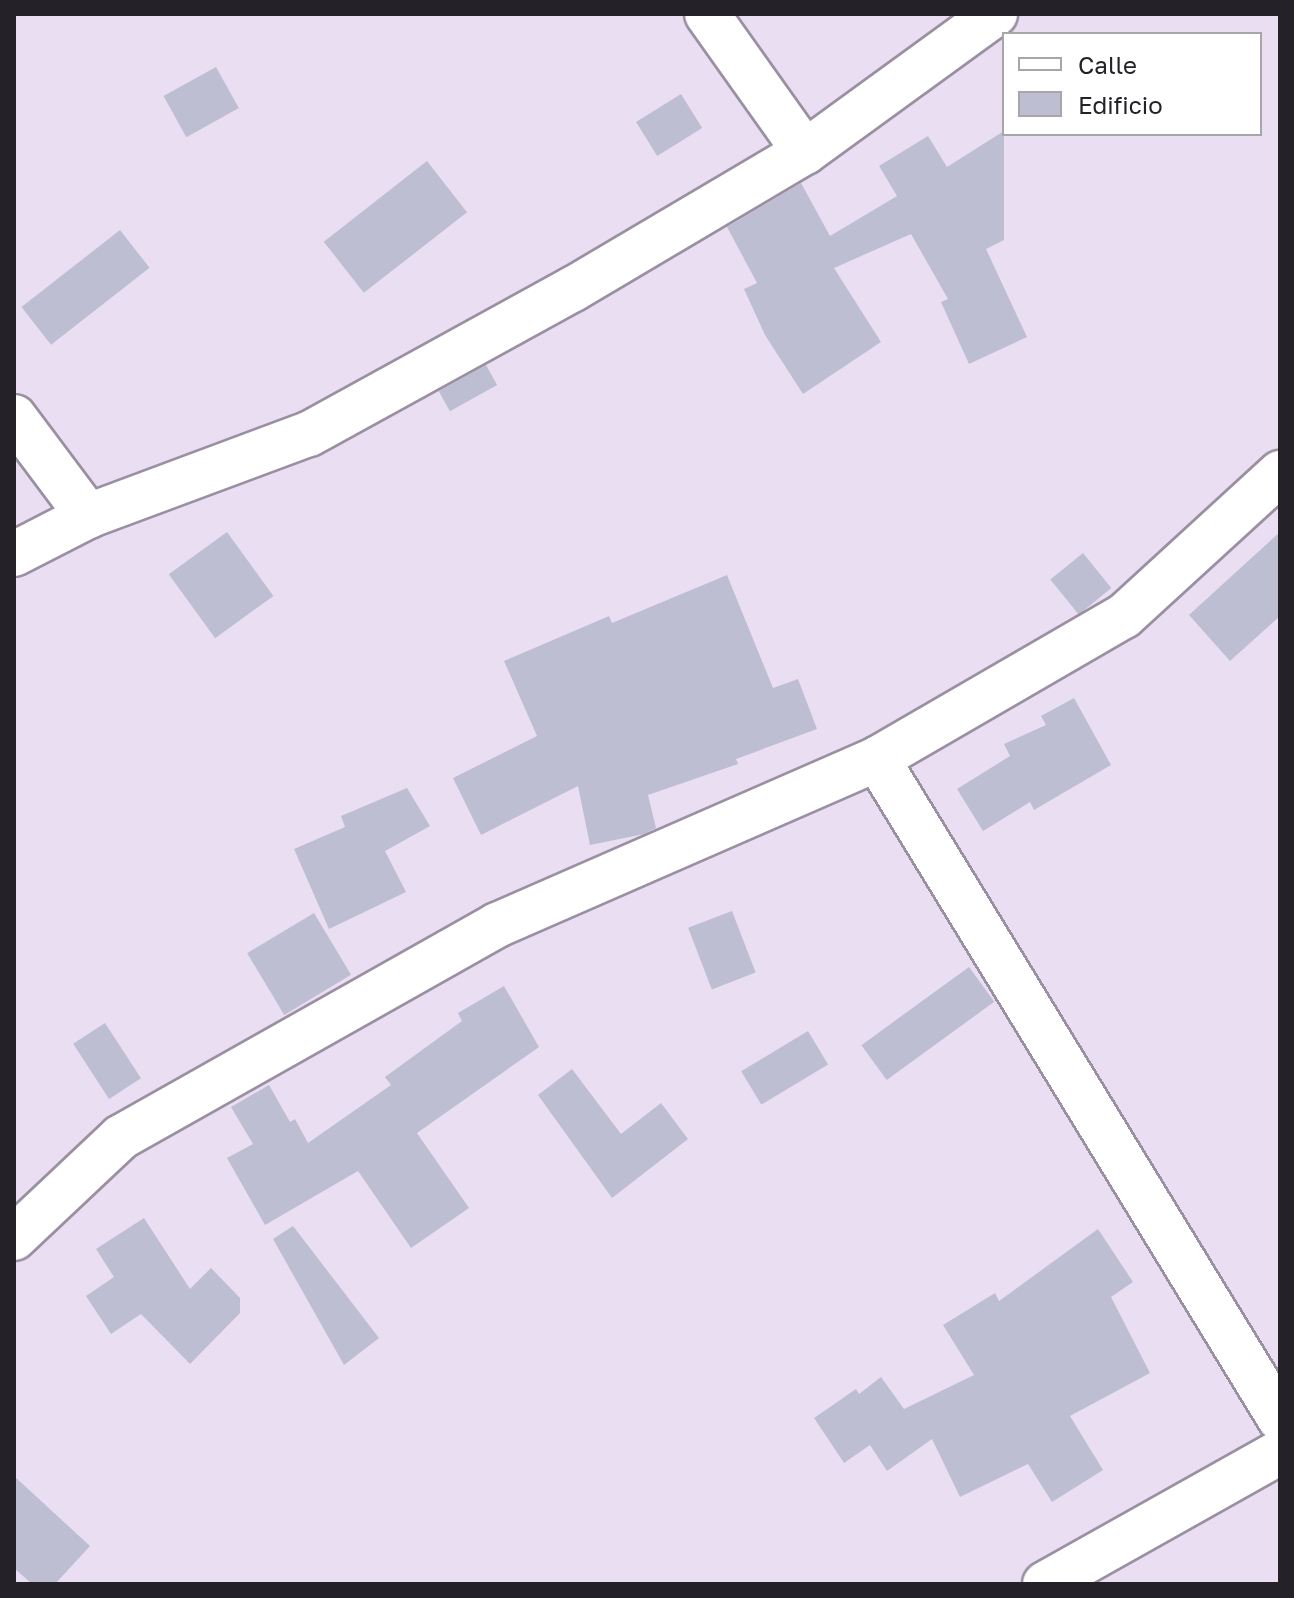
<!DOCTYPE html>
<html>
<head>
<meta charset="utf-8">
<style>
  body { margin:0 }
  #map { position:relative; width:1294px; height:1598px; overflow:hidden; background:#eadef2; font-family:"Golos Text",sans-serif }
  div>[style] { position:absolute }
  .building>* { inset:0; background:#bebed3; transform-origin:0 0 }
  .roads { filter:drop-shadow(2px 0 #9b8fa2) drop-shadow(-2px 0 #9b8fa2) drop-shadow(0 2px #9b8fa2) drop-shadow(0 -2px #9b8fa2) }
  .street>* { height:44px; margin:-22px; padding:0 22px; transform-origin:22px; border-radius:22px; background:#fff }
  span { translate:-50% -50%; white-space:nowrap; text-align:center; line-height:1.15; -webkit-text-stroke:8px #fff; paint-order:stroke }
  .frame { position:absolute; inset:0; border:16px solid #252128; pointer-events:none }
  .legend { position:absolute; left:1002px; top:32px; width:260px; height:104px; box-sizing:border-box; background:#fff; border:2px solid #a8a6a9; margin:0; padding:10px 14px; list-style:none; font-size:24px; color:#252128 }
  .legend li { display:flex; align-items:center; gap:16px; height:40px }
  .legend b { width:40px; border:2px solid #a8a6a9 }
</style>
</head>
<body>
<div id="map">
  <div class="building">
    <i style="left:216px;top:67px;width:47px;height:60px;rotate:61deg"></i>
    <i style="left:681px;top:94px;width:40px;height:53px;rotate:58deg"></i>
    <i style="clip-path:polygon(1004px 131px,1004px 240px,986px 249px,1027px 337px,969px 364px,941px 302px,948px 299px,911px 234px,834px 268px,881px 342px,803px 394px,765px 335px,744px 289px,757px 283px,727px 227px,801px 183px,830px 236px,897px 196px,879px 166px,928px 136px,947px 167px)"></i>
    <i style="left:427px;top:161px;width:65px;height:131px;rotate:52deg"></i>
    <i style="left:120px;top:230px;width:48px;height:125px;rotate:52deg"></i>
    <i style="left:486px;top:365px;width:23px;height:54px;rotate:61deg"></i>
    <i style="left:227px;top:532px;width:79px;height:72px;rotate:54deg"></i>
    <i style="clip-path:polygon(1280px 532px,1280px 616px,1230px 661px,1189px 615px)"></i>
    <i style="left:1083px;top:553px;width:45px;height:42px;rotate:51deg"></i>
    <i style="clip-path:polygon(727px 575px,773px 688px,798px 679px,817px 729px,736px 759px,738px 764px,648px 795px,656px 828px,644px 834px,590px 845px,578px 786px,481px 835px,453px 778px,537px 736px,504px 661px,609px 616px,612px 623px)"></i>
    <i style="clip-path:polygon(1074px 698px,1111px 765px,1034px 810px,1030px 802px,983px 831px,957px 789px,1010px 756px,1004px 744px,1046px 725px,1041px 716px)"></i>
    <i style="clip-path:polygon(407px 788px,430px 826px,385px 851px,406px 892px,329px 929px,294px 849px,345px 827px,341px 816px)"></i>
    <i style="left:732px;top:911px;width:66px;height:47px;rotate:69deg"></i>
    <i style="left:314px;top:913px;width:72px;height:78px;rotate:59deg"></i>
    <i style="left:969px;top:967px;width:43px;height:133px;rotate:54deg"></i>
    <i style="clip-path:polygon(504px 986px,539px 1047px,417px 1133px,469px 1208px,411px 1248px,358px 1171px,265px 1225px,227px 1158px,253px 1144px,231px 1107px,269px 1085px,290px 1122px,295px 1119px,308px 1143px,391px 1085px,385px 1077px,462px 1021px,458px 1013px)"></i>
    <i style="left:105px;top:1023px;width:66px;height:38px;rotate:57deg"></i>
    <i style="left:808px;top:1031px;width:39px;height:78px;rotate:59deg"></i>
    <i style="clip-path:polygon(572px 1069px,621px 1134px,661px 1103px,688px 1139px,612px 1198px,538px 1095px)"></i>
    <i style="clip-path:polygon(144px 1218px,190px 1289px,211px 1268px,240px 1298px,240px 1313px,190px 1364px,141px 1314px,111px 1334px,86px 1296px,114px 1277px,96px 1249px)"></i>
    <i style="clip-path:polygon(293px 1226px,379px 1338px,344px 1365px,273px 1239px)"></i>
    <i style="clip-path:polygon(1098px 1229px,1133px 1282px,1111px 1297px,1150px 1373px,1070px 1416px,1103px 1470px,1052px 1502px,1028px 1464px,960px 1497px,932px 1439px,887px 1471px,870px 1445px,844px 1463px,814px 1418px,856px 1389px,859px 1394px,881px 1377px,904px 1409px,974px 1375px,943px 1325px,995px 1293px,999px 1301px)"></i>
    <i style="clip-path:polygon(14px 1476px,90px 1546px,55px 1584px,32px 1584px,14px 1568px)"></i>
  </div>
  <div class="roads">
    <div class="street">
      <i style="left:707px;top:14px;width:169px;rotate:54.6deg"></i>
      <i style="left:14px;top:417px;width:124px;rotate:53.2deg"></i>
      <i style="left:14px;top:554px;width:83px;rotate:-27.2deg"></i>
      <i style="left:88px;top:516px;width:236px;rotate:-20.4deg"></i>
      <i style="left:309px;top:434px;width:301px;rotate:-28.8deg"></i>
      <i style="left:573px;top:289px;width:269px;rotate:-30.6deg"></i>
      <i style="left:805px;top:152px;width:235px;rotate:-36deg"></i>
      <i style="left:877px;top:759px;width:773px;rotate:58.59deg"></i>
      <i style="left:14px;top:1238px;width:147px;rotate:-43.3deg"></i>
      <i style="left:121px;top:1137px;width:432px;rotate:-29.4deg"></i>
      <i style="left:497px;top:925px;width:415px;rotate:-23.6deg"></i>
      <i style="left:877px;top:759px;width:285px;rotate:-30.1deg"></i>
      <i style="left:1124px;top:616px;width:212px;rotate:-42.5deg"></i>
      <i style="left:1045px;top:1584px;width:270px;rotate:-29.3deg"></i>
    </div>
  </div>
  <div class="frame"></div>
  <ul class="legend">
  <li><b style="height:10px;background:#fff"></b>Calle</li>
  <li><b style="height:22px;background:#bebed3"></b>Edificio</li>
  </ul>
</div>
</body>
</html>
